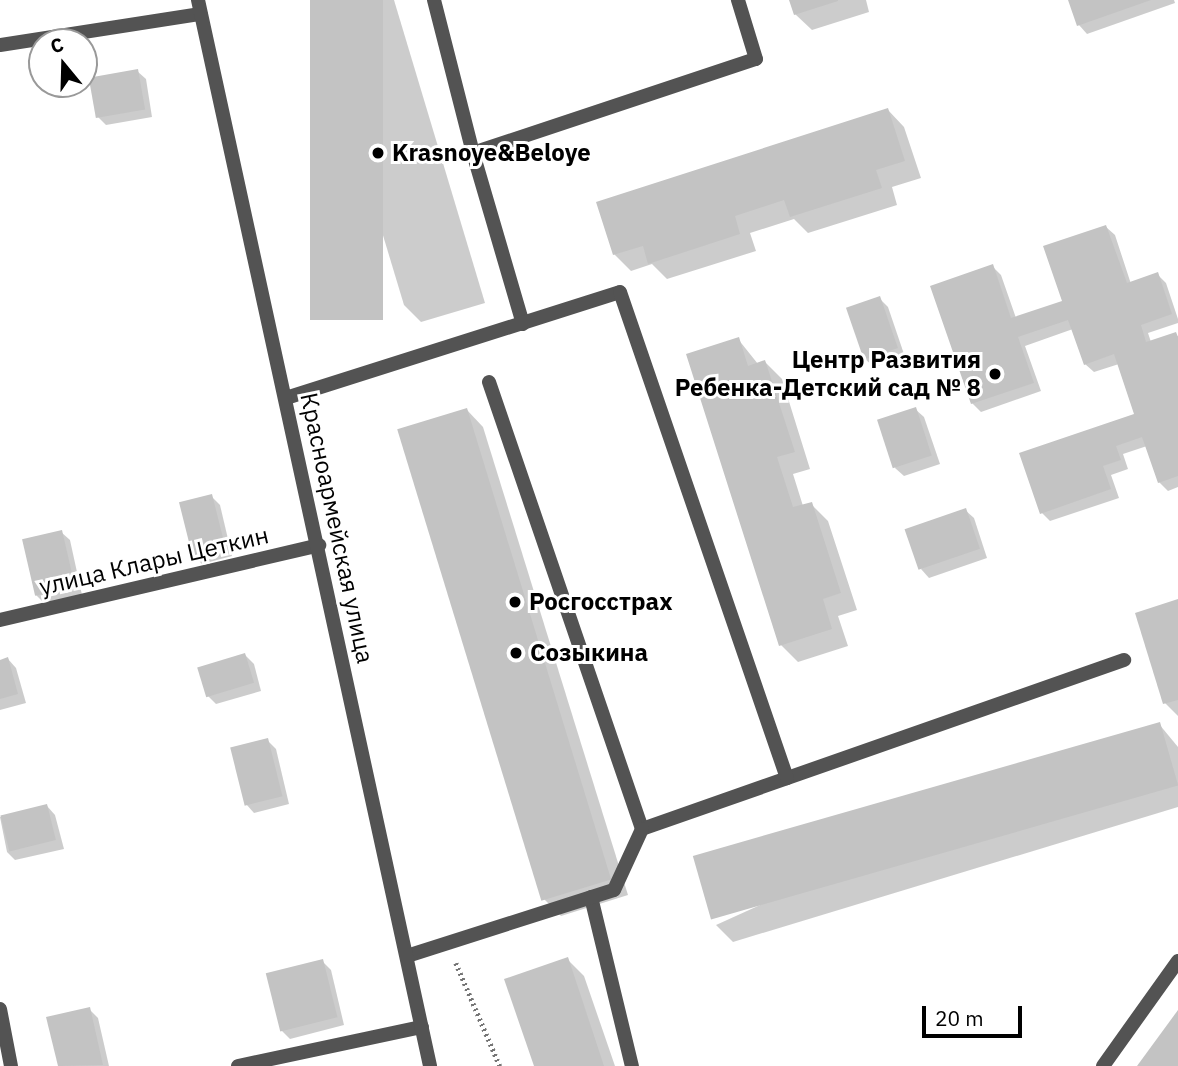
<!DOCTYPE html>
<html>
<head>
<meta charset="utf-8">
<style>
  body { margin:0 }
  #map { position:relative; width:1178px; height:1066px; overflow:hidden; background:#fff; font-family:"IBM Plex Sans",sans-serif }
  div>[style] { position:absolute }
  .shadow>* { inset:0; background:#0003 }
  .building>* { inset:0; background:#c3c3c3; transform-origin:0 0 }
  .path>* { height:4.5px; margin-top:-2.25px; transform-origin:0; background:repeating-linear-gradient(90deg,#757575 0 2px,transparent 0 5.5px) }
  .service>* { height:14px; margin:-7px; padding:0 7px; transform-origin:7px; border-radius:7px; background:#535353 }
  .minor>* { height:14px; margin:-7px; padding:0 7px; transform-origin:7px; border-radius:7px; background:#535353 }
  .tertiary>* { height:14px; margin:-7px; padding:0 7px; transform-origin:7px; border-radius:7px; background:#535353 }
  .dots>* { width:19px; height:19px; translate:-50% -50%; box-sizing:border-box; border:4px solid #fff; border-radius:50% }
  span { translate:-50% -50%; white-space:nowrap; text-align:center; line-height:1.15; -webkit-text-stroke:6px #fff; paint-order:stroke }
  .poi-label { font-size:24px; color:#000; font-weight:700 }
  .left { translate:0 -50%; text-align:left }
  .right { translate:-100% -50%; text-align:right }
  .street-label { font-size:24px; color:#000 }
  .north { position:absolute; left:28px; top:28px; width:70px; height:70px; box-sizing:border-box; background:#fff; border:2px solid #999; border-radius:50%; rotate:341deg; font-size:19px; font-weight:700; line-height:28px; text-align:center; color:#000 }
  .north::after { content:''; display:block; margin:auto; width:24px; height:32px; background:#000; clip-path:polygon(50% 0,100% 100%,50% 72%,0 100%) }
  .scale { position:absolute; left:922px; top:1006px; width:100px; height:32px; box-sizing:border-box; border:4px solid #000; border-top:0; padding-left:9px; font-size:21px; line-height:24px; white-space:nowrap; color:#000; -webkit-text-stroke:5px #fff; paint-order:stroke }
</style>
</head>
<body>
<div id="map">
  <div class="shadow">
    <i style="clip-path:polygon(312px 0,394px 0,485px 303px,421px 322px,404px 305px)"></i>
    <i style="clip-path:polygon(791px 0,866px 0,869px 12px,812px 30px,795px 14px)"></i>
    <i style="clip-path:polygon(1070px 0,1174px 0,1175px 3px,1087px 34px,1079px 25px)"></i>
    <i style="clip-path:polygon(137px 71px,146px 79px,152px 117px,106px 125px,97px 116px)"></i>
    <i style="clip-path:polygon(888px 110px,904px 127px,921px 178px,892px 187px,897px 205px,808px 233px,794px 219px,750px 233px,756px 251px,667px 279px,652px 264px,631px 271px,614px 254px)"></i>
    <i style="clip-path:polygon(1106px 227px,1115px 235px,1131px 284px,1157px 274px,1166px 283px,1178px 319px,1178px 323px,1148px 333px,1151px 342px,1178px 336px,1178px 487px,1168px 491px,1159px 482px,1147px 446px,1123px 454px,1128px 469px,1111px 475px,1119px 498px,1050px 521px,1042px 513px,1136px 415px,1119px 364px,1094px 372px,1085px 364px,1073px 329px,1025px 346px,1041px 391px,981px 412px,972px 403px,992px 266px,1001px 275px,1016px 318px,1064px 302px)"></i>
    <i style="clip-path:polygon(879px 298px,888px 307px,905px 357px,874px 367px,865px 359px)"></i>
    <i style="clip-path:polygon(738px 339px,758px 364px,765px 362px,782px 379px,810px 469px,793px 474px,803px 506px,811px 504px,828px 521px,857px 610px,838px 616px,848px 646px,798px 662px,781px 645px)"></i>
    <i style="clip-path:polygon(915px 409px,924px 417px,940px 464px,904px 476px,895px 468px)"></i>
    <i style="clip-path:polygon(467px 410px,483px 427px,628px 895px,561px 916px,544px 899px)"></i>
    <i style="clip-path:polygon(211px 496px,220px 505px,232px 556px,202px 564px,194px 556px)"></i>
    <i style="clip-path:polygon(965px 510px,974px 518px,987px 558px,929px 578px,921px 569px)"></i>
    <i style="clip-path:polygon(61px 532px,70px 540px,82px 595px,45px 604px,36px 595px)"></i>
    <i style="clip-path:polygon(1178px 601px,1178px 716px,1165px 703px)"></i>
    <i style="clip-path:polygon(245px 655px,254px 664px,261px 691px,216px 704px,207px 695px)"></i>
    <i style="clip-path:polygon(8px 659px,16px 668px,26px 703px,0 710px,0 661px)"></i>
    <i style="clip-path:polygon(1159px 724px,1178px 747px,1178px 807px,733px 942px,716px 925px)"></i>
    <i style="clip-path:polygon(267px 740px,276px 749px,289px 804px,254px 813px,246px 804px)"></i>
    <i style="clip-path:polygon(47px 806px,55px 815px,64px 849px,15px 860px,7px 852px,0 817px)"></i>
    <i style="clip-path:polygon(567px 959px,584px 976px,615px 1066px,535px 1066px)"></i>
    <i style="clip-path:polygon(322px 961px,331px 970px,344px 1025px,290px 1039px,281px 1030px)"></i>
    <i style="clip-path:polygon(89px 1009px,98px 1018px,109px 1066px,59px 1066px,48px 1019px)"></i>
  </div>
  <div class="building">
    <i style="left:310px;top:0;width:73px;height:320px"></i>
    <i style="clip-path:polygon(789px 0,838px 0,838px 1px,794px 15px)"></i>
    <i style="clip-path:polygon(1068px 0,1151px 0,1077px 26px)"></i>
    <i style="left:138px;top:69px;width:41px;height:50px;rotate:80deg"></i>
    <i style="clip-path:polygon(888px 108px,905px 161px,876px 170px,882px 188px,790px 217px,784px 200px,735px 216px,740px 234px,648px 264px,643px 246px,613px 255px,596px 202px)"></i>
    <i style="clip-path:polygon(1106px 225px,1127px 283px,1158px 272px,1172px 314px,1141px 325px,1146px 342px,1176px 332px,1178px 337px,1178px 476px,1158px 483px,1142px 437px,1116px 446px,1121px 460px,1103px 466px,1111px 489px,1040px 514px,1019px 453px,1134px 414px,1114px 354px,1084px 365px,1068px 320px,1018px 337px,1034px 383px,971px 404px,930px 286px,993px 264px,1011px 318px,1062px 301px,1043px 246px)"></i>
    <i style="left:880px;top:296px;width:55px;height:36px;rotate:71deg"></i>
    <i style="clip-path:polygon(739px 337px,748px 366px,765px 360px,795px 452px,777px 457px,793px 507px,812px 502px,841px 593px,823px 599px,832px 629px,779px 646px,686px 354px)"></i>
    <i style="left:916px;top:407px;width:51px;height:41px;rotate:72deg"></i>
    <i style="left:467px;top:408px;width:493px;height:73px;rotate:73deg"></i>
    <i style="left:212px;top:494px;width:56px;height:34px;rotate:76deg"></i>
    <i style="left:966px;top:508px;width:43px;height:65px;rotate:71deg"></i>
    <i style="left:62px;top:530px;width:58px;height:41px;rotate:77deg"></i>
    <i style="clip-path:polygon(1178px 599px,1178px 700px,1163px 704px,1135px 613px)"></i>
    <i style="left:245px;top:653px;width:31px;height:50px;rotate:73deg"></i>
    <i style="clip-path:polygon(8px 657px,18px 694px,0 699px,0 660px)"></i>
    <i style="left:1160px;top:722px;width:66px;height:486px;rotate:74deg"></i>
    <i style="left:268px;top:738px;width:60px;height:39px;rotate:76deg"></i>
    <i style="left:47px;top:804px;width:37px;height:48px;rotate:76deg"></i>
    <i style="clip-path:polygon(568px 957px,604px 1066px,534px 1066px,504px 979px)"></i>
    <i style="left:323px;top:959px;width:60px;height:59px;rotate:76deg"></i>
    <i style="clip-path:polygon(90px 1007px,103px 1065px,58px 1066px,46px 1017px)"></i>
    <i style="clip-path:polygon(1178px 1010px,1178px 1066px,1137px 1066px)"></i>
  </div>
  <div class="path">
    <i style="left:456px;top:963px;width:112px;rotate:66.9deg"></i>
  </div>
  <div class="service">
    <i style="left:434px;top:0;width:158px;rotate:75.7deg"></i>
    <i style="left:523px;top:324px;width:178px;rotate:-106.3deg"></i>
    <i style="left:473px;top:153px;width:298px;rotate:-18.4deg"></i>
    <i style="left:756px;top:59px;width:62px;rotate:-107deg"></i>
    <i style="left:489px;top:382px;width:472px;rotate:71.1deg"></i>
    <i style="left:642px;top:829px;width:511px;rotate:-19.32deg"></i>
    <i style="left:286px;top:398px;width:350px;rotate:-17.6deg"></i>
    <i style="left:620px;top:292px;width:514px;rotate:71.04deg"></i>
    <i style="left:591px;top:897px;width:174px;rotate:76.4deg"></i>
    <i style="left:407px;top:956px;width:217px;rotate:-17.7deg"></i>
    <i style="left:614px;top:890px;width:67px;rotate:-65.3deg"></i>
    <i style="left:1103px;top:1066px;width:129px;rotate:-54.5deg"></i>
  </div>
  <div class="minor">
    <i style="left:0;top:45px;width:203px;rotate:-8.8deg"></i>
    <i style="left:0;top:620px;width:328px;rotate:-13.2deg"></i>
    <i style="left:0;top:1009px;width:58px;rotate:79.1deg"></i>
    <i style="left:238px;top:1066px;width:188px;rotate:-12deg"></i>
  </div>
  <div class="tertiary">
    <i style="left:198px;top:0;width:1091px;rotate:77.72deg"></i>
  </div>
  <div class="dots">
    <i style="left:378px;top:153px;background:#000"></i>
    <i style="left:995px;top:374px;background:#000"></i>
    <i style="left:515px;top:602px;background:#000"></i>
    <i style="left:516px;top:653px;background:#000"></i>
  </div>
  <div class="poi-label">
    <span class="left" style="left:392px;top:153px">Krasnoye&amp;Beloye</span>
    <span class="right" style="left:981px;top:374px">Центр Развития<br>Ребенка-Детский сад № 8</span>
    <span class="left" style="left:529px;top:602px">Росгосстрах</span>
    <span class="left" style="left:530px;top:653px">Созыкина</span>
  </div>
  <div class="street-label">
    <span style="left:337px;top:528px;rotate:78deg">Красноармейская улица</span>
    <span style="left:154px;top:561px;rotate:-13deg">улица Клары Цеткин</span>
  </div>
  <div class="north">С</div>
  <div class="scale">20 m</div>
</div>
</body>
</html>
